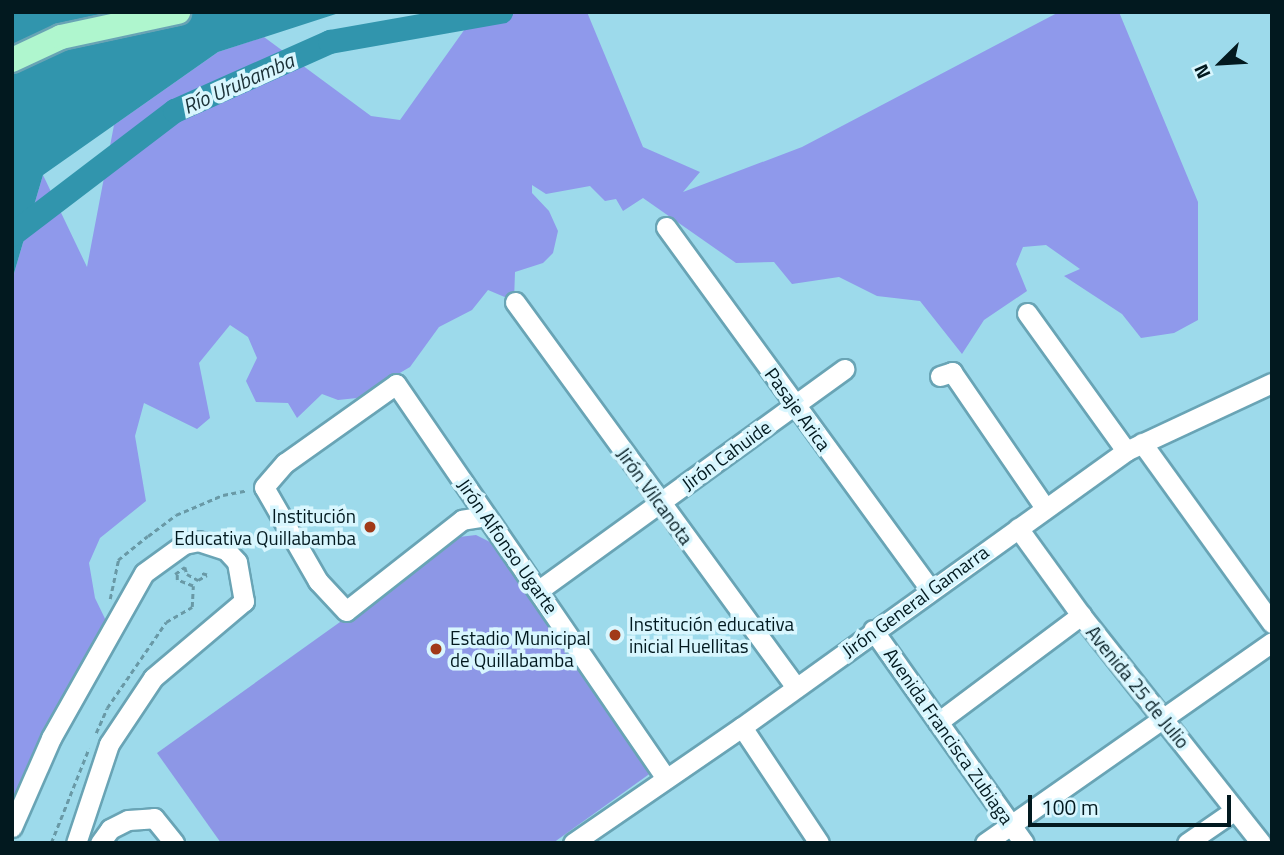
<!DOCTYPE html>
<html>
<head>
<meta charset="utf-8">
<style>
  body { margin:0 }
  #map { position:relative; width:1284px; height:855px; overflow:hidden; background:#9ddaeb; font-family:"Titillium Web",sans-serif }
  div>[style] { position:absolute }
  .green>* { inset:0; background:#8d97e6 }
  .forest>* { inset:0; background:#8f99eb }
  .water>* { inset:0; background:#3195ad }
  .river>* { height:24px; margin:-12px; padding:0 12px; transform-origin:12px; border-radius:12px; background:#3195ad }
  .path>* { height:2.5px; margin-top:-1.25px; transform-origin:0; background:repeating-linear-gradient(90deg,#6999a6 0 5px,transparent 0 8.5px) }
  .roads { filter:drop-shadow(2px 0 #69a4b5) drop-shadow(-2px 0 #69a4b5) drop-shadow(0 2px #69a4b5) drop-shadow(0 -2px #69a4b5) }
  .minor>* { height:19px; margin:-9.5px; padding:0 9.5px; transform-origin:9.5px; border-radius:9.5px; background:#fff }
  .major>* { height:24px; margin:-12px; padding:0 12px; transform-origin:12px; border-radius:12px; background:#aff6ce }
  .dots>* { width:19px; height:19px; translate:-50% -50%; box-sizing:border-box; border:4px solid #d8f6fe; border-radius:50% }
  span { translate:-50% -50%; white-space:nowrap; text-align:center; line-height:1.15; -webkit-text-stroke:7px #d8f6fe; paint-order:stroke }
  .street-label { font-size:19px; color:#02191f }
  .poi-label { font-size:19px; color:#02191f }
  .right { translate:-100% -50%; text-align:right }
  .left { translate:0 -50%; text-align:left }
  .water-label { font-size:21px; color:#1b3137; font-style:italic }
  .frame { position:absolute; inset:0; border:14px solid #02191f; pointer-events:none }
  .north { position:absolute; left:1186px; top:28px; width:70px; height:70px; -webkit-text-stroke:5px #d8f6fe; paint-order:stroke; rotate:246deg; font-size:19px; font-weight:700; line-height:28px; text-align:center; color:#02191f }
  .north::after { content:''; display:block; margin:auto; width:24px; height:32px; background:#02191f; clip-path:polygon(50% 0,100% 100%,50% 72%,0 100%) }
  .scale { position:absolute; left:1028px; top:795px; width:203px; height:32px; box-sizing:border-box; border:4px solid #02191f; border-top:0; padding-left:9px; font-size:21px; line-height:24px; white-space:nowrap; color:#02191f; -webkit-text-stroke:5px #d8f6fe; paint-order:stroke }
</style>
</head>
<body>
<div id="map">
  <div class="green">
    <i style="clip-path:polygon(476px 535px,494px 544px,655px 770px,553px 843px,221px 843px,157px 753px,459px 537px)"></i>
  </div>
  <div class="forest">
    <i style="clip-path:polygon(477px 12px,587px 12px,643px 147px,700px 172px,683px 192px,802px 147px,1059px 12px,1119px 12px,1198px 202px,1198px 320px,1174px 333px,1141px 338px,1122px 314px,1064px 276px,1080px 269px,1046px 245px,1023px 247px,1016px 264px,1027px 291px,984px 320px,962px 354px,920px 301px,877px 296px,839px 277px,792px 284px,774px 262px,736px 263px,643px 198px,623px 211px,616px 199px,605px 201px,590px 186px,546px 194px,532px 185px,532px 193px,549px 211px,558px 231px,553px 253px,543px 263px,515px 272px,514px 301px,488px 290px,472px 310px,439px 327px,410px 367px,357px 398px,338px 400px,322px 394px,297px 418px,288px 403px,256px 402px,246px 381px,257px 358px,248px 337px,230px 325px,199px 363px,210px 418px,197px 429px,144px 403px,135px 436px,146px 501px,100px 538px,89px 563px,95px 598px,110px 629px,12px 826px,12px 280px,43px 175px,87px 267px,114px 125px,218px 52px,264px 37px,371px 116px,400px 120px)"></i>
  </div>
  <div class="water">
    <i style="clip-path:polygon(12px 12px,342px 12px,218px 52px,43px 175px,12px 280px)"></i>
  </div>
  <div class="river">
    <i style="left:12px;top:235px;width:205px;rotate:-37.3deg"></i>
    <i style="left:175px;top:111px;width:170px;rotate:-24deg"></i>
    <i style="left:330px;top:42px;width:174px;rotate:-10deg"></i>
  </div>
  <div class="path">
    <i style="left:175px;top:574px;width:12px;rotate:-35deg"></i>
    <i style="left:185px;top:567px;width:7px;rotate:74deg"></i>
    <i style="left:187px;top:574px;width:13px;rotate:29deg"></i>
    <i style="left:198px;top:580px;width:10px;rotate:-29deg"></i>
    <i style="left:207px;top:575px;width:7px;rotate:-164deg"></i>
    <i style="left:110px;top:599px;width:40px;rotate:-78deg"></i>
    <i style="left:118px;top:560px;width:38px;rotate:-39deg"></i>
    <i style="left:148px;top:536px;width:35px;rotate:-37deg"></i>
    <i style="left:176px;top:515px;width:51px;rotate:-23.1deg"></i>
    <i style="left:223px;top:495px;width:25px;rotate:-11deg"></i>
    <i style="left:96px;top:733px;width:27px;rotate:-66deg"></i>
    <i style="left:107px;top:708px;width:104px;rotate:-55.5deg"></i>
    <i style="left:166px;top:622px;width:30px;rotate:-30deg"></i>
    <i style="left:192px;top:607px;width:21px;rotate:-87deg"></i>
    <i style="left:193px;top:586px;width:17px;rotate:-159deg"></i>
    <i style="left:177px;top:580px;width:6px;rotate:-90deg"></i>
    <i style="left:51px;top:843px;width:102px;rotate:-68.2deg"></i>
  </div>
  <div class="roads">
    <div class="minor">
      <i style="left:666px;top:227px;width:449px;rotate:53.9deg"></i>
      <i style="left:515px;top:302px;width:477px;rotate:53.9deg"></i>
      <i style="left:1027px;top:313px;width:170px;rotate:54.3deg"></i>
      <i style="left:940px;top:376px;width:13px;rotate:-18deg"></i>
      <i style="left:952px;top:372px;width:165px;rotate:55.6deg"></i>
      <i style="left:1142px;top:443px;width:222px;rotate:54.2deg"></i>
      <i style="left:486px;top:516px;width:24px;rotate:171deg"></i>
      <i style="left:462px;top:520px;width:147px;rotate:141.9deg"></i>
      <i style="left:346px;top:611px;width:41px;rotate:-133deg"></i>
      <i style="left:318px;top:581px;width:108px;rotate:-119.9deg"></i>
      <i style="left:264px;top:487px;width:32px;rotate:-49deg"></i>
      <i style="left:285px;top:463px;width:136px;rotate:-35.4deg"></i>
      <i style="left:396px;top:384px;width:478px;rotate:55.6deg"></i>
      <i style="left:1018px;top:528px;width:107px;rotate:54.1deg"></i>
      <i style="left:1081px;top:615px;width:290px;rotate:51.7deg"></i>
      <i style="left:539px;top:590px;width:377px;rotate:-35.9deg"></i>
      <i style="left:873px;top:630px;width:261px;rotate:54.7deg"></i>
      <i style="left:938px;top:722px;width:179px;rotate:-36.8deg"></i>
      <i style="left:742px;top:727px;width:139px;rotate:56.4deg"></i>
      <i style="left:12px;top:827px;width:97px;rotate:-66.3deg"></i>
      <i style="left:51px;top:738px;width:189px;rotate:-60.6deg"></i>
      <i style="left:144px;top:573px;width:49px;rotate:-35.9deg"></i>
      <i style="left:184px;top:544px;width:14px;rotate:-12deg"></i>
      <i style="left:198px;top:541px;width:29px;rotate:18deg"></i>
      <i style="left:226px;top:550px;width:16px;rotate:47deg"></i>
      <i style="left:237px;top:562px;width:40px;rotate:80deg"></i>
      <i style="left:244px;top:601px;width:119px;rotate:139.8deg"></i>
      <i style="left:153px;top:678px;width:79px;rotate:123.7deg"></i>
      <i style="left:109px;top:744px;width:104px;rotate:108.4deg"></i>
      <i style="left:100px;top:843px;width:17px;rotate:-54deg"></i>
      <i style="left:110px;top:829px;width:20px;rotate:-27deg"></i>
      <i style="left:128px;top:820px;width:26px;rotate:-4deg"></i>
      <i style="left:154px;top:818px;width:32px;rotate:51deg"></i>
      <i style="left:573px;top:843px;width:205px;rotate:-34.5deg"></i>
      <i style="left:742px;top:727px;width:473px;rotate:-35.7deg"></i>
      <i style="left:1126px;top:451px;width:161px;rotate:-25deg"></i>
      <i style="left:985px;top:843px;width:350px;rotate:-35deg"></i>
      <i style="left:1187px;top:843px;width:58px;rotate:-34.5deg"></i>
    </div>
    <div class="major">
      <i style="left:12px;top:60px;width:54px;rotate:-25.1deg"></i>
      <i style="left:61px;top:37px;width:120px;rotate:-12.1deg"></i>
    </div>
  </div>
  <div class="dots">
    <i style="left:370px;top:527px;background:#a13a19"></i>
    <i style="left:615px;top:635px;background:#a13a19"></i>
    <i style="left:436px;top:649px;background:#a13a19"></i>
  </div>
  <div class="street-label">
    <span style="left:798px;top:409px;rotate:54deg">Pasaje Arica</span>
    <span style="left:726px;top:455px;rotate:-36deg">Jirón Cahuide</span>
    <span style="left:655px;top:496px;rotate:54deg">Jirón Vilcanota</span>
    <span style="left:508px;top:546px;rotate:55deg">Jirón Alfonso Ugarte</span>
    <span style="left:915px;top:601px;rotate:-36deg">Jirón General Gamarra</span>
    <span style="left:1138px;top:687px;rotate:51deg">Avenida 25 de Julio</span>
    <span style="left:949px;top:736px;rotate:55deg">Avenida Francisca Zubiaga</span>
  </div>
  <div class="poi-label">
    <span class="right" style="left:356px;top:527px">Institución<br>Educativa Quillabamba</span>
    <span class="left" style="left:629px;top:635px">Institución educativa<br>inicial Huellitas</span>
    <span class="left" style="left:450px;top:649px">Estadio Municipal<br>de Quillabamba</span>
  </div>
  <div class="water-label">
    <span style="left:238px;top:83px;rotate:-24deg">Río Urubamba</span>
  </div>
  <div class="frame"></div>
  <div class="north">N</div>
  <div class="scale">100 m</div>
</div>
</body>
</html>
